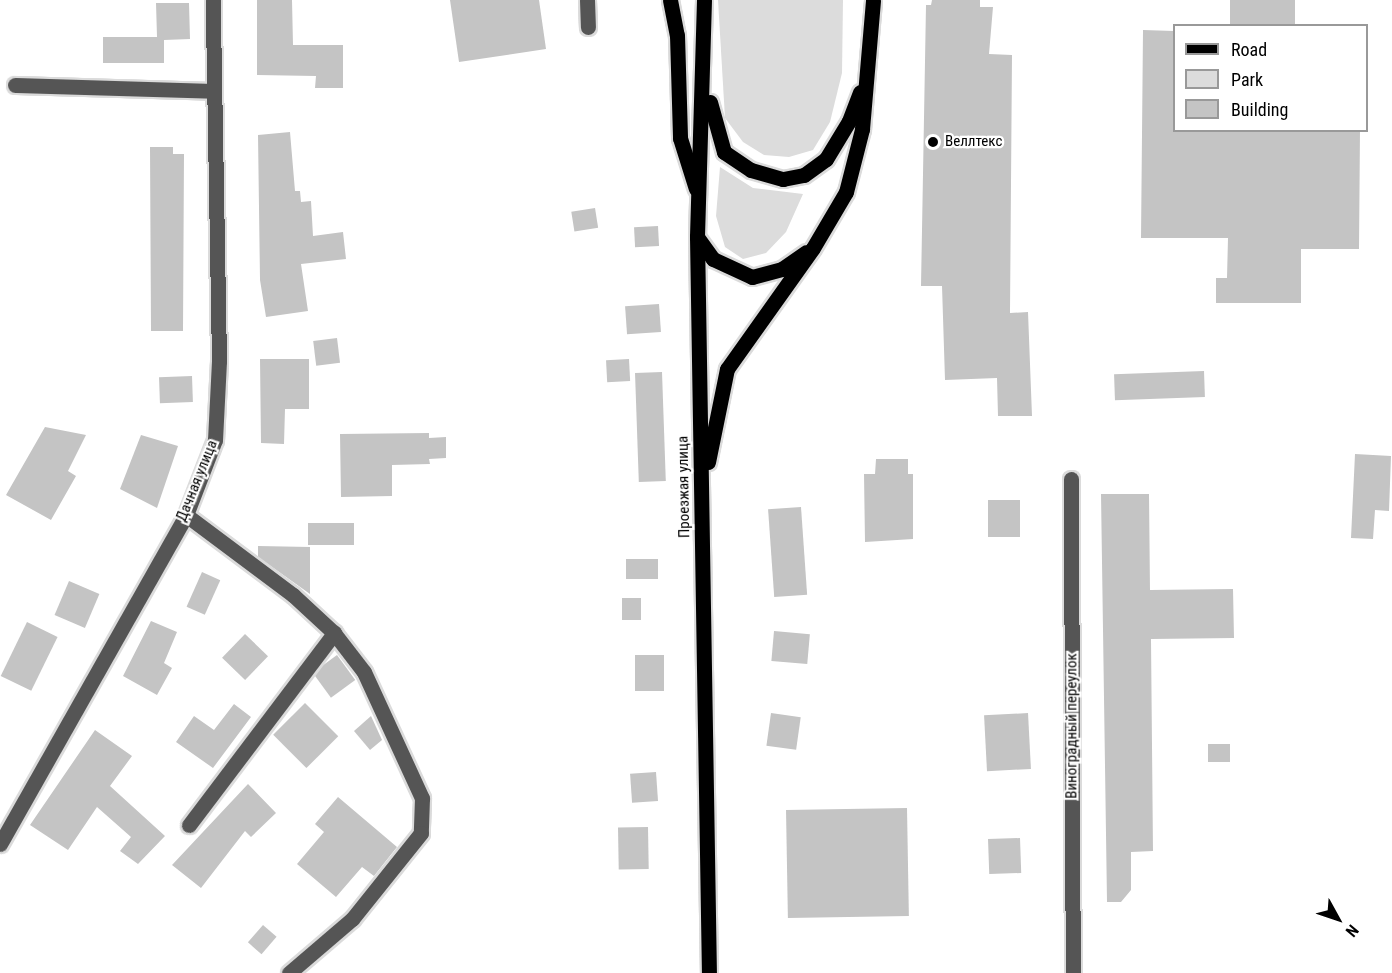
<!DOCTYPE html>
<html>
<head>
<meta charset="utf-8">
<style>
  body { margin:0 }
  #map { position:relative; width:1392px; height:973px; overflow:hidden; background:#fff; font-family:"Roboto Condensed",sans-serif }
  div>[style] { position:absolute }
  .green>* { inset:0; background:#dcdcdc }
  .building>* { inset:0; background:#c4c4c4; transform-origin:0 0 }
  .roads { filter:drop-shadow(2px 0 #dbdbdb) drop-shadow(-2px 0 #dbdbdb) drop-shadow(0 2px #dbdbdb) drop-shadow(0 -2px #dbdbdb) }
  .minor>* { height:15px; margin:-7.5px; padding:0 7.5px; transform-origin:7.5px; border-radius:7.5px; background:#555 }
  .major>* { height:15px; margin:-7.5px; padding:0 7.5px; transform-origin:7.5px; border-radius:7.5px; background:#000 }
  .dots>* { width:16px; height:16px; translate:-50% -50%; box-sizing:border-box; border:3px solid #fff; border-radius:50% }
  span { translate:-50% -50%; white-space:nowrap; text-align:center; line-height:1.15; -webkit-text-stroke:4.5px #fff; paint-order:stroke }
  .poi-label { font-size:15px; color:#000 }
  .left { translate:0 -50%; text-align:left }
  .street-label { font-size:15px; color:#000 }
  .legend { position:absolute; left:1173px; top:24px; width:195px; height:108px; box-sizing:border-box; background:#fff; border:2px solid #999; margin:0; padding:8px 10px; list-style:none; font-size:18px; color:#000 }
  .legend li { display:flex; align-items:center; gap:12px; height:30px }
  .legend b { width:30px; border:2px solid #999 }
  .north { position:absolute; left:1308px; top:889px; width:60px; height:60px; -webkit-text-stroke:4px #fff; paint-order:stroke; rotate:130deg; font-size:16px; font-weight:700; line-height:24px; text-align:center; color:#000 }
  .north::after { content:''; display:block; margin:auto; width:21px; height:27px; background:#000; clip-path:polygon(50% 0,100% 100%,50% 72%,0 100%) }
</style>
</head>
<body>
<div id="map">
  <div class="green">
    <i style="clip-path:polygon(718px 0,843px 0,842px 73px,830px 122px,813px 150px,789px 157px,764px 155px,743px 142px,725px 118px)"></i>
    <i style="clip-path:polygon(720px 167px,753px 188px,803px 194px,786px 232px,766px 253px,743px 259px,725px 247px,716px 216px)"></i>
  </div>
  <div class="building">
    <i style="clip-path:polygon(257px 0,292px 0,293px 45px,343px 45px,343px 88px,315px 88px,316px 76px,257px 75px)"></i>
    <i style="clip-path:polygon(450px 0,539px 0,546px 49px,459px 62px)"></i>
    <i style="clip-path:polygon(932px 0,980px 0,980px 7px,993px 7px,989px 54px,1012px 55px,1010px 313px,1028px 312px,1032px 416px,998px 416px,997px 378px,945px 380px,942px 286px,921px 286px,926px 5px,931px 5px)"></i>
    <i style="left:1230px;top:0;width:65px;height:26px"></i>
    <i style="clip-path:polygon(156px 3px,189px 3px,190px 39px,164px 40px,164px 63px,103px 63px,103px 37px,157px 37px)"></i>
    <i style="clip-path:polygon(1143px 30px,1174px 31px,1174px 130px,1360px 130px,1359px 249px,1301px 249px,1301px 303px,1216px 303px,1216px 278px,1227px 278px,1228px 238px,1141px 238px)"></i>
    <i style="clip-path:polygon(290px 132px,295px 191px,300px 191px,301px 202px,311px 201px,313px 236px,343px 232px,346px 259px,301px 264px,308px 311px,266px 317px,260px 280px,258px 135px)"></i>
    <i style="clip-path:polygon(150px 147px,173px 147px,173px 154px,184px 154px,183px 331px,151px 331px)"></i>
    <i style="left:595px;top:208px;width:20px;height:24px;rotate:81deg"></i>
    <i style="left:658px;top:226px;width:20px;height:24px;rotate:87deg"></i>
    <i style="left:659px;top:304px;width:28px;height:34px;rotate:86deg"></i>
    <i style="left:337px;top:338px;width:25px;height:24px;rotate:83deg"></i>
    <i style="clip-path:polygon(260px 359px,309px 359px,309px 409px,285px 409px,284px 444px,261px 443px)"></i>
    <i style="left:629px;top:359px;width:22px;height:23px;rotate:87deg"></i>
    <i style="left:1204px;top:371px;width:26px;height:90px;rotate:88deg"></i>
    <i style="left:662px;top:372px;width:109px;height:27px;rotate:88deg"></i>
    <i style="left:192px;top:376px;width:26px;height:33px;rotate:88deg"></i>
    <i style="clip-path:polygon(45px 427px,86px 435px,68px 471px,76px 476px,51px 520px,6px 495px)"></i>
    <i style="clip-path:polygon(429px 433px,429px 438px,446px 437px,446px 458px,429px 459px,430px 464px,392px 465px,392px 496px,341px 497px,340px 434px)"></i>
    <i style="clip-path:polygon(141px 435px,178px 446px,157px 508px,120px 489px)"></i>
    <i style="clip-path:polygon(1355px 454px,1391px 456px,1389px 511px,1375px 510px,1373px 539px,1351px 538px)"></i>
    <i style="clip-path:polygon(876px 459px,908px 459px,908px 474px,913px 474px,913px 539px,865px 542px,864px 474px,875px 474px)"></i>
    <i style="clip-path:polygon(1101px 494px,1149px 494px,1150px 590px,1233px 589px,1234px 638px,1151px 639px,1153px 851px,1131px 852px,1131px 890px,1121px 902px,1107px 902px)"></i>
    <i style="left:988px;top:500px;width:32px;height:37px"></i>
    <i style="left:801px;top:507px;width:88px;height:33px;rotate:86deg"></i>
    <i style="left:308px;top:523px;width:46px;height:22px"></i>
    <i style="clip-path:polygon(258px 546px,310px 547px,310px 594px,258px 557px)"></i>
    <i style="left:626px;top:559px;width:32px;height:20px"></i>
    <i style="left:202px;top:572px;width:20px;height:38px;rotate:24deg"></i>
    <i style="left:69px;top:581px;width:33px;height:37px;rotate:23deg"></i>
    <i style="left:622px;top:598px;width:19px;height:22px"></i>
    <i style="clip-path:polygon(151px 621px,177px 632px,164px 663px,172px 668px,157px 695px,123px 676px)"></i>
    <i style="left:27px;top:622px;width:34px;height:60px;rotate:26deg"></i>
    <i style="left:774px;top:631px;width:36px;height:30px;rotate:5deg"></i>
    <i style="left:245px;top:634px;width:32px;height:33px;rotate:44deg"></i>
    <i style="left:337px;top:655px;width:31px;height:30px;rotate:54deg"></i>
    <i style="left:635px;top:655px;width:29px;height:36px"></i>
    <i style="left:305px;top:703px;width:47px;height:45px;rotate:45deg"></i>
    <i style="clip-path:polygon(234px 704px,251px 717px,213px 768px,176px 742px,194px 716px,214px 730px)"></i>
    <i style="left:771px;top:713px;width:30px;height:33px;rotate:8deg"></i>
    <i style="left:1028px;top:713px;width:56px;height:44px;rotate:87deg"></i>
    <i style="clip-path:polygon(371px 716px,382px 740px,370px 750px,354px 731px)"></i>
    <i style="clip-path:polygon(95px 730px,132px 756px,110px 786px,165px 836px,138px 864px,120px 851px,131px 837px,97px 807px,68px 850px,30px 825px)"></i>
    <i style="left:1230px;top:744px;width:18px;height:22px;rotate:90deg"></i>
    <i style="left:656px;top:772px;width:29px;height:26px;rotate:86deg"></i>
    <i style="clip-path:polygon(248px 784px,276px 813px,251px 837px,245px 831px,201px 888px,172px 865px)"></i>
    <i style="clip-path:polygon(338px 797px,397px 847px,374px 876px,362px 867px,336px 897px,297px 864px,324px 832px,315px 824px)"></i>
    <i style="left:907px;top:808px;width:108px;height:121px;rotate:89deg"></i>
    <i style="left:648px;top:827px;width:42px;height:30px;rotate:89deg"></i>
    <i style="left:1020px;top:838px;width:35px;height:32px;rotate:88deg"></i>
    <i style="left:263px;top:925px;width:18px;height:23px;rotate:41deg"></i>
  </div>
  <div class="roads">
    <div class="minor">
      <i style="left:587px;top:0;width:27px;rotate:88deg"></i>
      <i style="left:15px;top:85px;width:199px;rotate:1.7deg"></i>
      <i style="left:1071px;top:479px;width:494px;rotate:89.8deg"></i>
      <i style="left:186px;top:515px;width:134px;rotate:36.8deg"></i>
      <i style="left:293px;top:595px;width:56px;rotate:42.8deg"></i>
      <i style="left:334px;top:633px;width:49px;rotate:52.4deg"></i>
      <i style="left:364px;top:672px;width:139px;rotate:65.3deg"></i>
      <i style="left:422px;top:798px;width:35px;rotate:92deg"></i>
      <i style="left:421px;top:833px;width:110px;rotate:128.7deg"></i>
      <i style="left:352px;top:919px;width:83px;rotate:139.4deg"></i>
      <i style="left:189px;top:825px;width:241px;rotate:-52.9deg"></i>
      <i style="left:0;top:844px;width:378px;rotate:-60.5deg"></i>
      <i style="left:186px;top:515px;width:80px;rotate:-68.9deg"></i>
      <i style="left:215px;top:440px;width:79px;rotate:-87.1deg"></i>
      <i style="left:219px;top:361px;width:361px;rotate:-91deg"></i>
    </div>
    <div class="major">
      <i style="left:670px;top:0;width:36px;rotate:79deg"></i>
      <i style="left:677px;top:35px;width:103px;rotate:88.3deg"></i>
      <i style="left:680px;top:138px;width:53px;rotate:72.6deg"></i>
      <i style="left:704px;top:0;width:237px;rotate:91.7deg"></i>
      <i style="left:697px;top:237px;width:736px;rotate:89.07deg"></i>
      <i style="left:710px;top:102px;width:52px;rotate:74.4deg"></i>
      <i style="left:724px;top:152px;width:32px;rotate:34deg"></i>
      <i style="left:751px;top:170px;width:33px;rotate:16deg"></i>
      <i style="left:783px;top:179px;width:21px;rotate:-11deg"></i>
      <i style="left:804px;top:175px;width:27px;rotate:-36deg"></i>
      <i style="left:826px;top:159px;width:44px;rotate:-58.8deg"></i>
      <i style="left:849px;top:121px;width:31px;rotate:-69deg"></i>
      <i style="left:697px;top:237px;width:27px;rotate:54deg"></i>
      <i style="left:713px;top:259px;width:43px;rotate:24.8deg"></i>
      <i style="left:752px;top:277px;width:31px;rotate:-15deg"></i>
      <i style="left:782px;top:269px;width:29px;rotate:-35deg"></i>
      <i style="left:708px;top:462px;width:95px;rotate:-78.5deg"></i>
      <i style="left:727px;top:369px;width:148px;rotate:-54.6deg"></i>
      <i style="left:813px;top:248px;width:65px;rotate:-59.5deg"></i>
      <i style="left:846px;top:192px;width:65px;rotate:-75.7deg"></i>
      <i style="left:862px;top:129px;width:129px;rotate:-85.1deg"></i>
    </div>
  </div>
  <div class="dots">
    <i style="left:933px;top:142px;background:#000"></i>
  </div>
  <div class="poi-label">
    <span class="left" style="left:945px;top:142px">Веллтекс</span>
  </div>
  <div class="street-label">
    <span style="left:197px;top:481px;rotate:-68deg">Дачная улица</span>
    <span style="left:684px;top:487px;rotate:-91deg">Проезжая улица</span>
    <span style="left:1072px;top:726px;rotate:-90deg">Виноградный переулок</span>
  </div>
  <ul class="legend">
  <li><b style="height:8px;background:#000"></b>Road</li>
  <li><b style="height:16px;background:#dcdcdc"></b>Park</li>
  <li><b style="height:16px;background:#c4c4c4"></b>Building</li>
  </ul>
  <div class="north">N</div>
</div>
</body>
</html>
